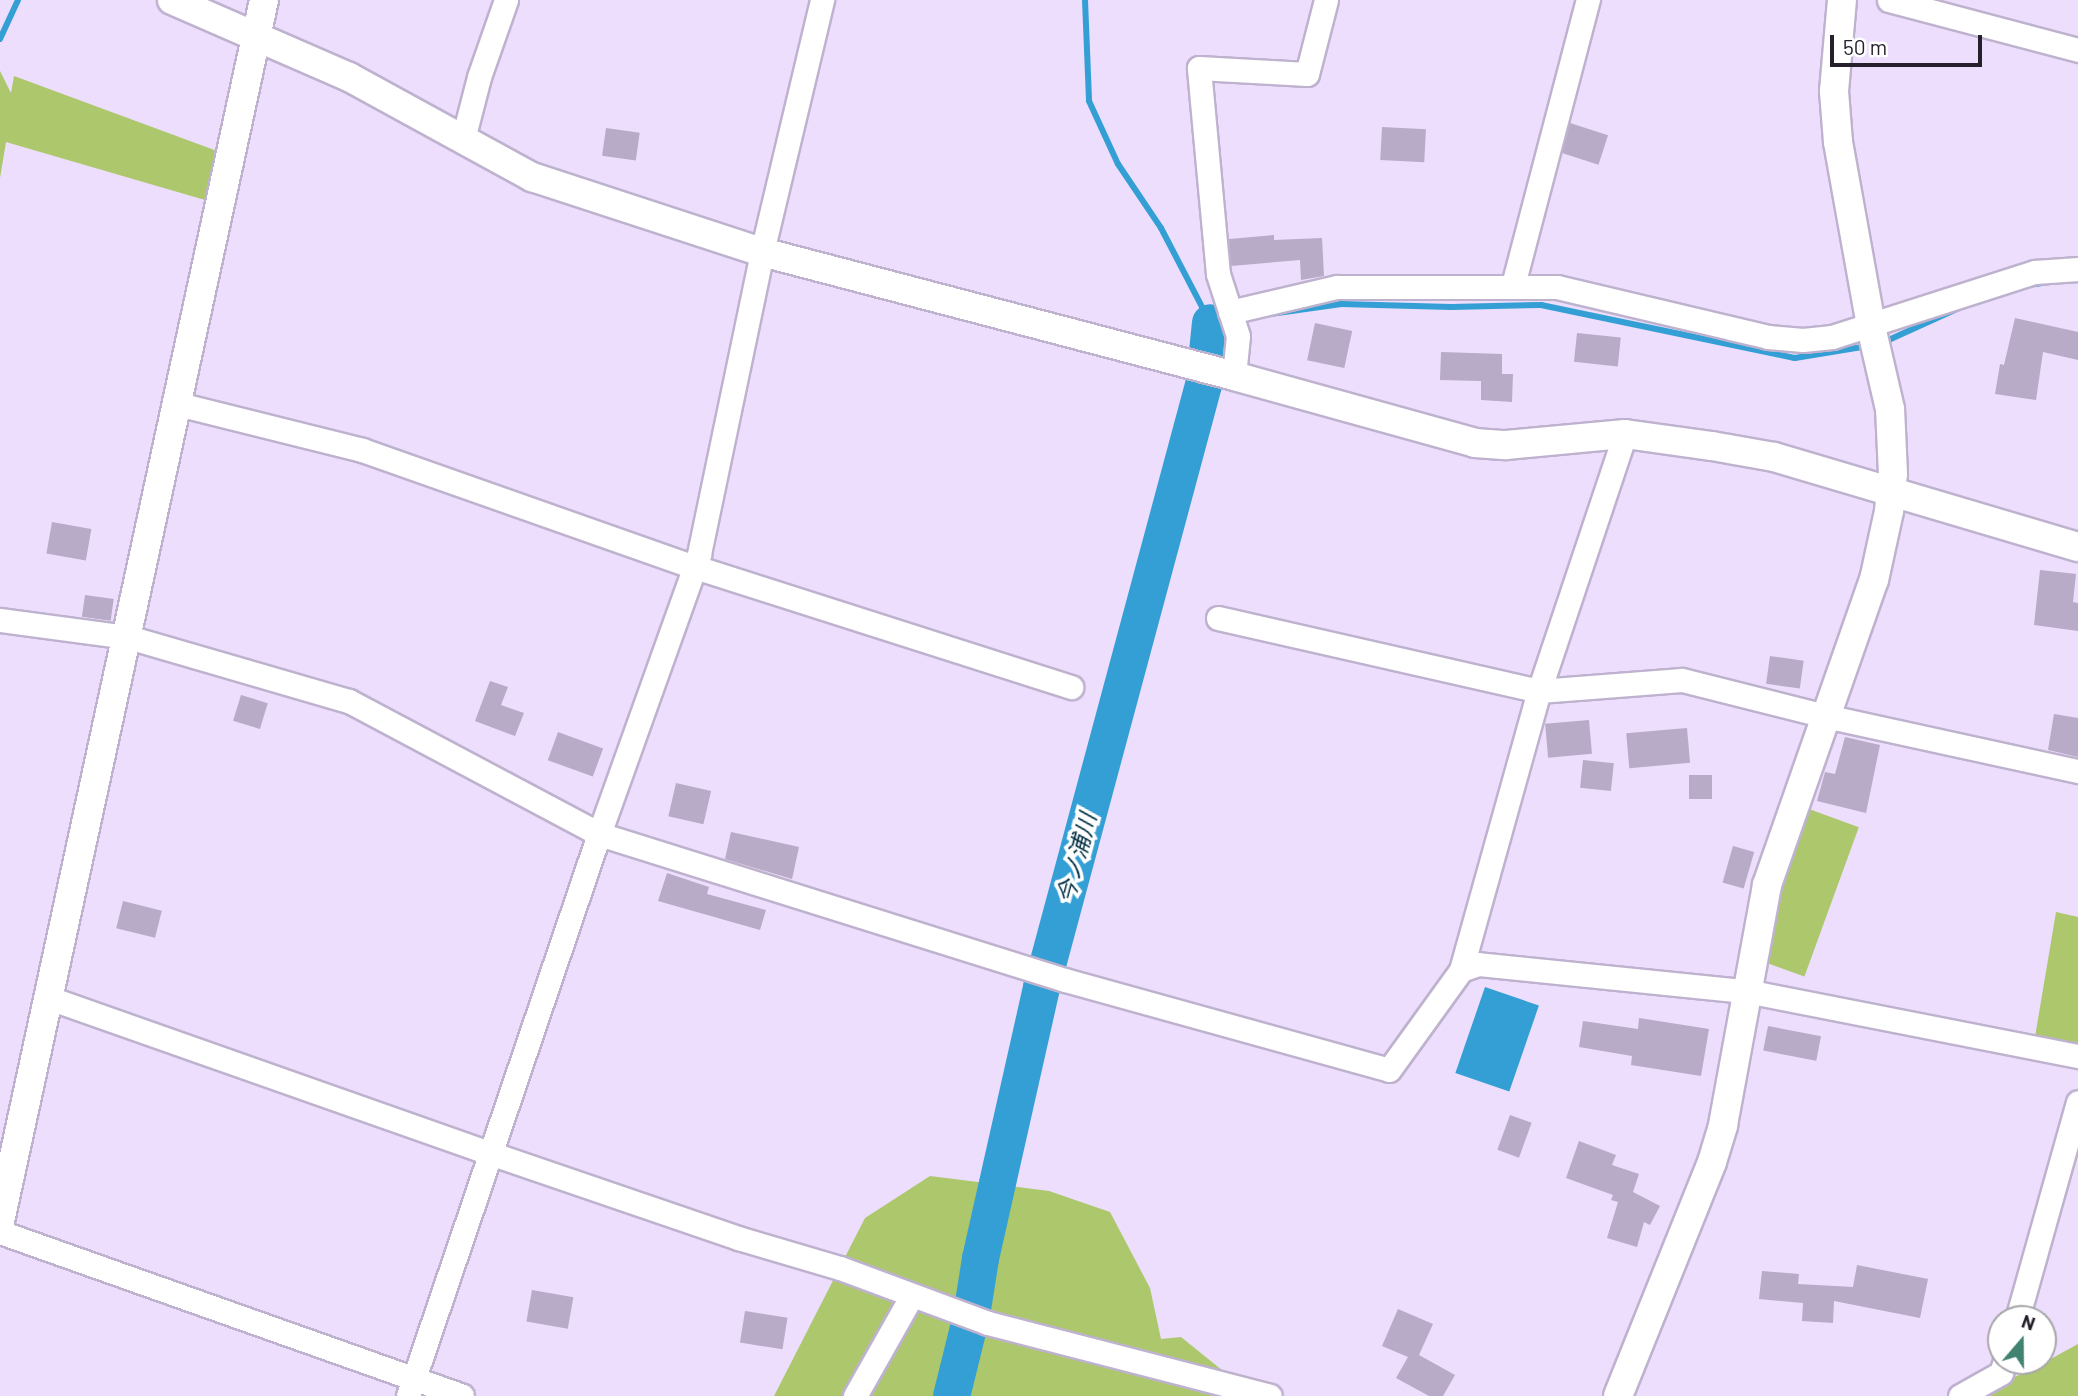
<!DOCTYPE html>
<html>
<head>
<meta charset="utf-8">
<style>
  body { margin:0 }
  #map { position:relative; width:2078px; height:1396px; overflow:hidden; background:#ecdefc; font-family:Barlow,"Noto Sans JP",sans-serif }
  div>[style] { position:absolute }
  .green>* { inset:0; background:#acc76c; transform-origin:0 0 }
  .water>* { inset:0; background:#349fd4; transform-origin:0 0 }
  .stream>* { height:6px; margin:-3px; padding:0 3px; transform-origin:3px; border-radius:3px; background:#349fd4 }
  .river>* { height:37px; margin:-18.5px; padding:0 18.5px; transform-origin:18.5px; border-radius:18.5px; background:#349fd4 }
  .building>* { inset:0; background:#b8abc7; transform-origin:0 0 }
  .roads { filter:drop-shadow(2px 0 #beb2ce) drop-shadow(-2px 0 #beb2ce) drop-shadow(0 2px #beb2ce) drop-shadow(0 -2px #beb2ce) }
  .minor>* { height:23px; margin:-11.5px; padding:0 11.5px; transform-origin:11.5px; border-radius:11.5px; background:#fff }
  .tertiary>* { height:28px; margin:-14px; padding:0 14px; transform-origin:14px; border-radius:14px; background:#fff }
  span { translate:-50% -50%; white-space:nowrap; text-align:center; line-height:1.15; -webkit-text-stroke:7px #fff; paint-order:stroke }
  .water-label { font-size:23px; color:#002e44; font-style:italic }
  .north { position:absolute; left:1987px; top:1305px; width:70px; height:70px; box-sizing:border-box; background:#fff; border:2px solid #a8a6aa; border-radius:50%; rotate:20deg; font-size:19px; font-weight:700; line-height:28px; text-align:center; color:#25202b }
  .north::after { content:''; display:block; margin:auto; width:24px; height:32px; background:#428271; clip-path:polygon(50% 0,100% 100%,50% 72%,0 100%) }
  .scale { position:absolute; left:1830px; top:35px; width:152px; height:32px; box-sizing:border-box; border:4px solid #25202b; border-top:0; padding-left:9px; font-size:21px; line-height:24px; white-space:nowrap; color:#25202b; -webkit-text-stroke:5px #fff; paint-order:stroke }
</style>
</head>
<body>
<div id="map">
  <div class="green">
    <i style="clip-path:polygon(0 71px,11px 93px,14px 76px,217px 151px,205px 200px,6px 142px,0 178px)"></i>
    <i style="left:1809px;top:809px;width:53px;height:159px;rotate:20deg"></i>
    <i style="clip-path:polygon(2056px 912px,2078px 917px,2078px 1046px,2035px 1037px)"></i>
    <i style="clip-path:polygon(930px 1176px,1049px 1191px,1110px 1212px,1150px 1288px,1161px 1339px,1181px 1337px,1254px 1396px,774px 1396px,865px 1218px)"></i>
    <i style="clip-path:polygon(2078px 1344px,2078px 1396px,1964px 1396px,2027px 1372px)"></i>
  </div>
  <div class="water">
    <i style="left:1485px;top:987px;width:57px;height:91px;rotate:19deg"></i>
  </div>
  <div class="stream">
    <i style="left:1085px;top:0;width:101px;rotate:87.7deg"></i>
    <i style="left:1089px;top:101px;width:69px;rotate:65.3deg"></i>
    <i style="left:1118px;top:164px;width:77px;rotate:56.1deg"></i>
    <i style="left:1161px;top:228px;width:106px;rotate:62.5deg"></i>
    <i style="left:1210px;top:322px;width:18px;rotate:-9deg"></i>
    <i style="left:0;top:39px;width:43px;rotate:-65.2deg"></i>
    <i style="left:2028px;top:285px;width:27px;rotate:-8deg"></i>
    <i style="left:1270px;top:314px;width:72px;rotate:-8deg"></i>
    <i style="left:1341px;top:304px;width:110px;rotate:1.6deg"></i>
    <i style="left:1451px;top:307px;width:90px;rotate:-1.3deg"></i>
    <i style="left:1541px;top:305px;width:259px;rotate:11.8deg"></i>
    <i style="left:1795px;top:358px;width:74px;rotate:-9.3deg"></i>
    <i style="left:1882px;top:343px;width:87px;rotate:-24.5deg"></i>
  </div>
  <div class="river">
    <i style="left:951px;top:1396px;width:83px;rotate:-76.1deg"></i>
    <i style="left:971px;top:1315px;width:58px;rotate:-81deg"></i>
    <i style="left:980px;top:1258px;width:278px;rotate:-77.3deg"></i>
    <i style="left:1041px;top:987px;width:628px;rotate:-74.95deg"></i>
    <i style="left:1204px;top:381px;width:59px;rotate:-84.2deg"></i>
  </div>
  <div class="building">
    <i style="left:1570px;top:123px;width:40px;height:31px;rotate:18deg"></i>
    <i style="left:1382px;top:127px;width:44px;height:33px;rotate:3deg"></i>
    <i style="left:606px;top:128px;width:34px;height:28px;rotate:8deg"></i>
    <i style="clip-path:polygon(1274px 235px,1274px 240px,1322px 238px,1324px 276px,1301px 280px,1300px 260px,1231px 266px,1229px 239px)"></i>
    <i style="clip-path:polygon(2015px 318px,2078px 332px,2078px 360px,2043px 352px,2036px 400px,1995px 394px,2000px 364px,2004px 365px)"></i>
    <i style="left:1315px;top:323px;width:38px;height:38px;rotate:12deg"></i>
    <i style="left:1577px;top:333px;width:44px;height:29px;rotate:6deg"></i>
    <i style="clip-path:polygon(1441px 352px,1502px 354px,1502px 374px,1513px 374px,1512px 402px,1481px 400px,1481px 381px,1440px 380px)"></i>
    <i style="left:52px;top:522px;width:40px;height:32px;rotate:10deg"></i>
    <i style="clip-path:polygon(2040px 570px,2076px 574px,2073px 602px,2078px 603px,2078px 631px,2034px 625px)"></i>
    <i style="left:85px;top:595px;width:29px;height:22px;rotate:8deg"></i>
    <i style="left:1770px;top:656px;width:34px;height:28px;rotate:8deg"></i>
    <i style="clip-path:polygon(490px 681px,508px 687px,501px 705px,524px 713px,515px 736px,475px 721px)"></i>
    <i style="left:241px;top:695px;width:28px;height:27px;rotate:17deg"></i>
    <i style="clip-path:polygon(2054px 714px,2078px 718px,2078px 757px,2048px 750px)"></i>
    <i style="left:1589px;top:720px;width:34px;height:44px;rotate:85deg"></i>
    <i style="left:1687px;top:728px;width:35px;height:61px;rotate:85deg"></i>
    <i style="left:558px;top:732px;width:48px;height:30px;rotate:20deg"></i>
    <i style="clip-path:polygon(1845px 737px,1880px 745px,1866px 813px,1817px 801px,1825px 772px,1835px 774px)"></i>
    <i style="left:1583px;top:760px;width:31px;height:28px;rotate:6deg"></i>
    <i style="left:1689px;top:775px;width:23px;height:24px"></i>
    <i style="left:676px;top:783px;width:36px;height:34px;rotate:13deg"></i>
    <i style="clip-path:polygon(731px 832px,799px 847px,792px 879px,725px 859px)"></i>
    <i style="left:1733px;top:846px;width:22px;height:38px;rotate:16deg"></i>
    <i style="clip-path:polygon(667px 873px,709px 887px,707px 894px,766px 910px,760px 930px,658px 901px)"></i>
    <i style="left:123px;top:901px;width:40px;height:28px;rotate:14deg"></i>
    <i style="clip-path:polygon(1639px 1018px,1709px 1029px,1701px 1076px,1631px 1065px,1632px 1056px,1579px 1047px,1583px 1021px,1638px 1029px)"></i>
    <i style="left:1768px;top:1026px;width:54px;height:25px;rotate:11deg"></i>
    <i style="left:1510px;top:1115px;width:23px;height:37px;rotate:20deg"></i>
    <i style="clip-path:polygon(1579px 1141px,1616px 1155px,1612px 1165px,1639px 1174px,1633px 1192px,1660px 1206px,1650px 1225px,1644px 1222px,1637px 1247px,1607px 1238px,1618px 1202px,1611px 1200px,1613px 1195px,1566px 1178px)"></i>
    <i style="clip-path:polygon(1857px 1265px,1928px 1279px,1920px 1318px,1834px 1301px,1833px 1323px,1802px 1321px,1803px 1303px,1759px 1299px,1762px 1271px,1799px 1274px,1798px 1284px,1853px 1287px)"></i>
    <i style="left:532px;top:1290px;width:42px;height:32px;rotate:10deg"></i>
    <i style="clip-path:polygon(1398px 1309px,1433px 1324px,1419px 1355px,1455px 1375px,1443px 1396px,1429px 1396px,1396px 1378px,1408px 1357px,1382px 1346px)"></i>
    <i style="left:745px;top:1311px;width:43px;height:32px;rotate:9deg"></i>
  </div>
  <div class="roads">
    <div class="minor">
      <i style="left:1889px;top:0;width:196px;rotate:14.8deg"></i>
      <i style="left:463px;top:139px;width:64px;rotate:-75.5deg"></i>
      <i style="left:479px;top:77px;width:82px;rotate:-70.7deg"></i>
      <i style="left:1513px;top:285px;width:295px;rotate:-75.3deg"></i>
      <i style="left:1230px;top:312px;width:110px;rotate:-13.2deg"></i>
      <i style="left:1337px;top:287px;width:220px"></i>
      <i style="left:1557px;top:287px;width:217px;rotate:13.3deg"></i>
      <i style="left:1768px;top:337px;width:35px;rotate:5deg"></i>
      <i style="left:1803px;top:340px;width:29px;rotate:-6deg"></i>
      <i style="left:1832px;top:337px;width:213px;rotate:-17.8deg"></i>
      <i style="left:2035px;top:272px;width:43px;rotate:-4deg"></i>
      <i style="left:1234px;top:376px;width:40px;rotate:-84.3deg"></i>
      <i style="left:1238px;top:336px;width:65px;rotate:-107.9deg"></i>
      <i style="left:1218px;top:274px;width:207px;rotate:-95.3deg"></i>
      <i style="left:1199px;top:68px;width:108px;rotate:3.2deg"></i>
      <i style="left:1307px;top:74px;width:76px;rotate:-75.6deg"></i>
      <i style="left:178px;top:404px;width:190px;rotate:14deg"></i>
      <i style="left:362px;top:450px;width:353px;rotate:19.4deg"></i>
      <i style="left:695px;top:567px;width:395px;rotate:17.7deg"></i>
      <i style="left:1218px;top:618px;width:329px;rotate:12.8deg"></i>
      <i style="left:1539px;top:691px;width:143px;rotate:-4.4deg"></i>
      <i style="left:1682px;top:680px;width:147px;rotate:14.1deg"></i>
      <i style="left:1825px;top:716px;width:259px;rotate:12.3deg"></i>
      <i style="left:0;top:620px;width:129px;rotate:7.6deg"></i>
      <i style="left:128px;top:637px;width:230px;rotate:16.2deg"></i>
      <i style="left:349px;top:701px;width:283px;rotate:28deg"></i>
      <i style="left:599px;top:834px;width:488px;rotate:17.4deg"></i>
      <i style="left:1065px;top:980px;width:336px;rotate:15.5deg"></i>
      <i style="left:1389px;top:1070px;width:123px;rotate:-54.2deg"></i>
      <i style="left:1461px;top:970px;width:18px;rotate:-19deg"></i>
      <i style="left:1478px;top:964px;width:269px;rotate:5.8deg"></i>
      <i style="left:1746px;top:991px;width:338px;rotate:11.1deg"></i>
      <i style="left:1461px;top:970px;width:290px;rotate:-74.4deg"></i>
      <i style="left:1539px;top:691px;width:271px;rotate:-71.5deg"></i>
      <i style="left:49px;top:998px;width:471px;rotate:19.4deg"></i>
      <i style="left:493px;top:1154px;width:259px;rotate:18.9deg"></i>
      <i style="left:738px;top:1238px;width:106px;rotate:16.4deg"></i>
      <i style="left:840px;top:1268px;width:158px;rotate:20.4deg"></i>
      <i style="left:988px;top:1323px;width:291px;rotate:14.5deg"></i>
      <i style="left:0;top:1232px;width:490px;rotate:19.5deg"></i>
      <i style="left:2017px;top:1319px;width:225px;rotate:-74.3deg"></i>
      <i style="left:408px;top:1396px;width:594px;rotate:-71.23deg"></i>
      <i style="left:599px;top:834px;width:297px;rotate:-70.3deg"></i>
      <i style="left:699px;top:554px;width:309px;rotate:-78.2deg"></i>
      <i style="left:762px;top:252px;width:259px;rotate:-76.6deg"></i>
      <i style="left:855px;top:1396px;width:114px;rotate:-60.5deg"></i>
      <i style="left:1960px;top:1396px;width:47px;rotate:-29.3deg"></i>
      <i style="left:2001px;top:1373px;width:13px;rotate:-72deg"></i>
    </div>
    <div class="tertiary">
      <i style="left:172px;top:0;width:193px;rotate:23.5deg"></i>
      <i style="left:349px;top:77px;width:209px;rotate:28.7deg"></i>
      <i style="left:532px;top:177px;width:242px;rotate:18.1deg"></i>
      <i style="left:762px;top:252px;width:488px;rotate:14.7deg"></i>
      <i style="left:1234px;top:376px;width:250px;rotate:15.5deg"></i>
      <i style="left:1475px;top:443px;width:31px;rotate:4deg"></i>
      <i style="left:1506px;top:445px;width:120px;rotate:-5.3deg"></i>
      <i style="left:1625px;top:434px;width:88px;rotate:7.9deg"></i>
      <i style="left:1712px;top:446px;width:63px;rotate:10.1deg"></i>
      <i style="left:1774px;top:457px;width:317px;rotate:16.5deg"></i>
      <i style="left:0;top:1221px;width:1249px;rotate:-77.8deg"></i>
      <i style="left:1618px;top:1396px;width:252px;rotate:-68.1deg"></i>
      <i style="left:1712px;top:1162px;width:39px;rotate:-73deg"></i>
      <i style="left:1723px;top:1125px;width:244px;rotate:-79.6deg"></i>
      <i style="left:1767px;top:885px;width:323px;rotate:-70.7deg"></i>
      <i style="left:1874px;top:580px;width:71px;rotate:-77.7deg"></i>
      <i style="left:1889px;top:511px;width:37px;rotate:-84deg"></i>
      <i style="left:1893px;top:474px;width:65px;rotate:-92.6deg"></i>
      <i style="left:1890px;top:409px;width:80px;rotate:-103deg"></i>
      <i style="left:1872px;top:331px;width:192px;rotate:-100.2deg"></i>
      <i style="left:1838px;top:142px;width:51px;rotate:-94.5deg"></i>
      <i style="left:1834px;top:91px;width:91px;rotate:-85deg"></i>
    </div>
  </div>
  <div class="water-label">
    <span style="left:1076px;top:858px;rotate:-75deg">今ノ浦川</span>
  </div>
  <div class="north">N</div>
  <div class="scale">50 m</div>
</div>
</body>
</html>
